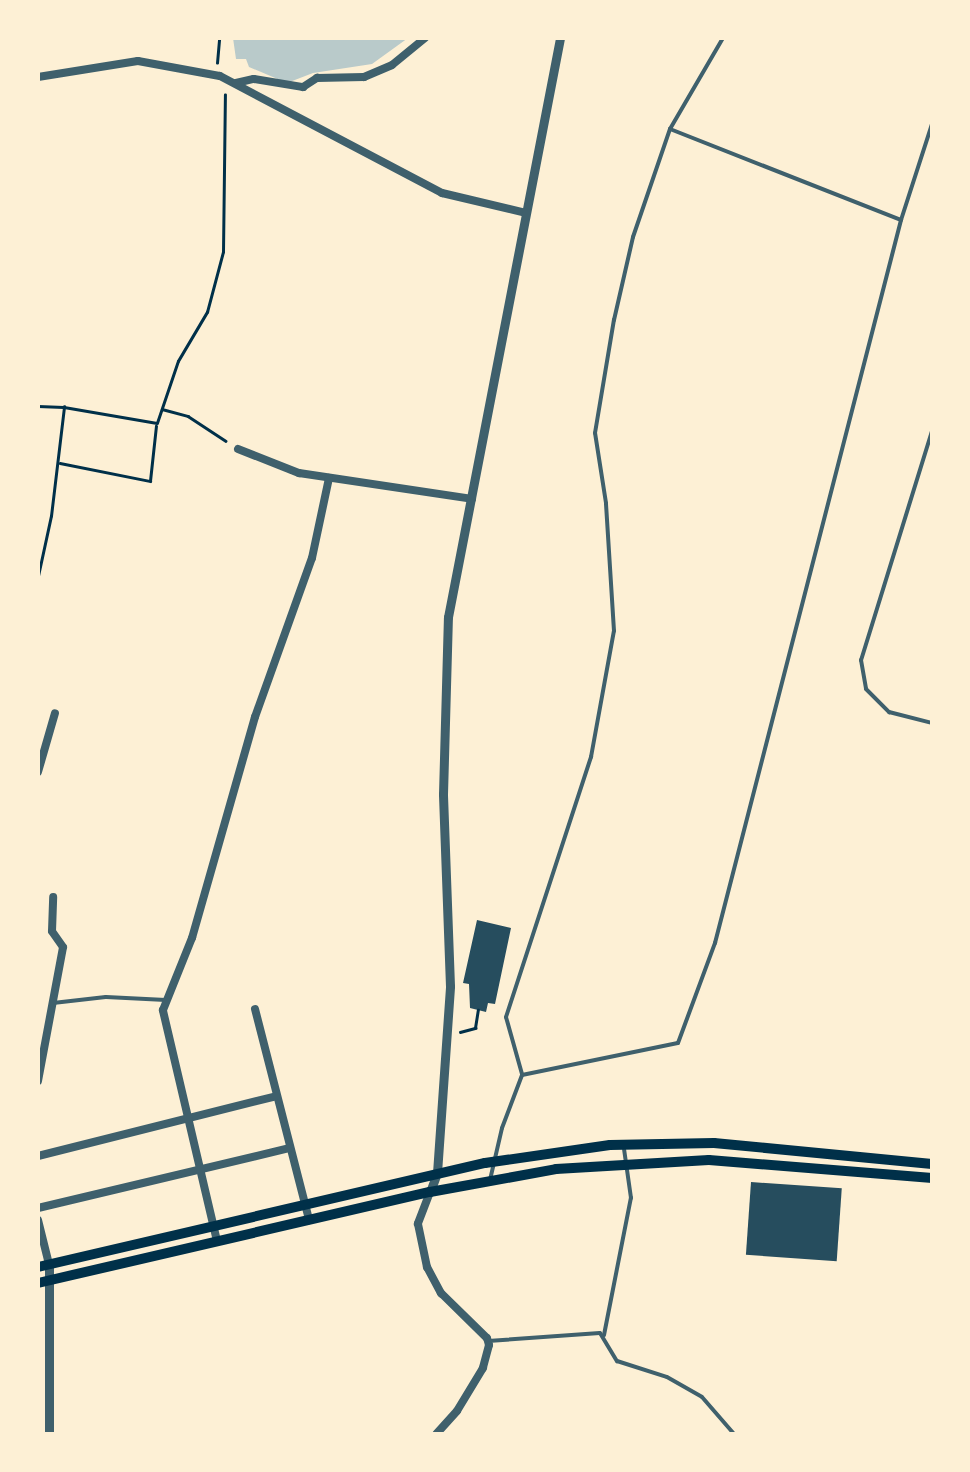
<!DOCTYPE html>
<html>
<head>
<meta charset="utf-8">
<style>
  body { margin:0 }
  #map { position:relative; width:970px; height:1472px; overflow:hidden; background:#fdf0d5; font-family:"Public Sans",sans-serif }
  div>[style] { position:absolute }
  .green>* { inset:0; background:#b9caca }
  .building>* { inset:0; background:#264d5e; transform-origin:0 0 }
  .path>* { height:2.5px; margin:-1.25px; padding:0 1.25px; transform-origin:1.25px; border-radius:1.25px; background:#003049 }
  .service>* { height:4px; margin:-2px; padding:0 2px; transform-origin:2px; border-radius:2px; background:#3f606c }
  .minor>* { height:8px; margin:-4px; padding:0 4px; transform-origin:4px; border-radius:4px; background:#3f606c }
  .tertiary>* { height:9px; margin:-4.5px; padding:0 4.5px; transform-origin:4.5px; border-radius:4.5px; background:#3f606c }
  .secondary>* { height:10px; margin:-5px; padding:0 5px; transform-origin:5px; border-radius:5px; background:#003049 }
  span { translate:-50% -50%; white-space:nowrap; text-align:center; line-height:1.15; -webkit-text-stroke:8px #fdf0d5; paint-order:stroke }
  .frame { position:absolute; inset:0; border:40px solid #fdf0d5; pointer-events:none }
</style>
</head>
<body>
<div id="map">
  <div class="green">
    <i style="clip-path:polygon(233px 38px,408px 38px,372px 64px,313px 73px,287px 83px,249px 67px,246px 59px,236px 59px)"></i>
  </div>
  <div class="building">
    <i style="clip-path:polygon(477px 920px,511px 928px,495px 1004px,488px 1003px,486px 1012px,470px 1008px,469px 984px,463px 983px)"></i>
    <i style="left:751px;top:1182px;width:91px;height:73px;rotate:4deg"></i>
  </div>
  <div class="path">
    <i style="left:217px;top:63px;width:25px;rotate:-85deg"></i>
    <i style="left:38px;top:406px;width:25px;rotate:2deg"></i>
    <i style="left:162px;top:409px;width:27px;rotate:15deg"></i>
    <i style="left:188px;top:416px;width:45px;rotate:33.3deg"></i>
    <i style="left:60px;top:463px;width:92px;rotate:11.3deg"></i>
    <i style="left:150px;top:481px;width:55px;rotate:-83.8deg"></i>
    <i style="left:38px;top:576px;width:61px;rotate:-77.8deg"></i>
    <i style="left:51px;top:516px;width:110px;rotate:-83.2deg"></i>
    <i style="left:64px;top:407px;width:94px;rotate:9.8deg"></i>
    <i style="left:157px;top:423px;width:65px;rotate:-71.3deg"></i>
    <i style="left:178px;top:361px;width:57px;rotate:-59.4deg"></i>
    <i style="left:207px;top:312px;width:62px;rotate:-75.1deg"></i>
    <i style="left:223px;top:252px;width:157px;rotate:-89.3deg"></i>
    <i style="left:460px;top:1032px;width:16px;rotate:-15deg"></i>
    <i style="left:475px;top:1028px;width:18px;rotate:-81deg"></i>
  </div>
  <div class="service">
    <i style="left:670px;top:129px;width:248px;rotate:21.5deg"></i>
    <i style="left:932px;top:431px;width:240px;rotate:107.2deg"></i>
    <i style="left:861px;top:660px;width:29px;rotate:80deg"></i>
    <i style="left:866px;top:689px;width:33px;rotate:45deg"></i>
    <i style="left:889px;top:712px;width:44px;rotate:14.3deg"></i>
    <i style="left:53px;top:1003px;width:53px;rotate:-6.5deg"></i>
    <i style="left:106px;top:997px;width:60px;rotate:2.9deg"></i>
    <i style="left:522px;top:1074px;width:59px;rotate:-105.7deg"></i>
    <i style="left:506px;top:1017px;width:274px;rotate:-71.9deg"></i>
    <i style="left:591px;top:757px;width:128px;rotate:-79.7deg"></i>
    <i style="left:614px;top:631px;width:128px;rotate:-93.6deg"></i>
    <i style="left:606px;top:503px;width:71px;rotate:-98.9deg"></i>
    <i style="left:595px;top:433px;width:115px;rotate:-80.5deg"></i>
    <i style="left:614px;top:320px;width:85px;rotate:-77.1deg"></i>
    <i style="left:633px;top:237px;width:114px;rotate:-71.1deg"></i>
    <i style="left:670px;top:129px;width:105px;rotate:-59.8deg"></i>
    <i style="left:490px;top:1180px;width:53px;rotate:-77deg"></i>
    <i style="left:502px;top:1128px;width:57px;rotate:-69.3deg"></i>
    <i style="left:522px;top:1075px;width:159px;rotate:-11.6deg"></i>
    <i style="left:678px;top:1043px;width:107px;rotate:-69.7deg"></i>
    <i style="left:715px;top:943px;width:747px;rotate:-75.57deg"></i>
    <i style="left:901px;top:220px;width:101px;rotate:-72.1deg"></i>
    <i style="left:604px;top:1335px;width:140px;rotate:-78.9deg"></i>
    <i style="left:631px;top:1198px;width:49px;rotate:-98.1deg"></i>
    <i style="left:488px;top:1341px;width:112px;rotate:-4.1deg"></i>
    <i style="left:600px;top:1333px;width:33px;rotate:59deg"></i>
    <i style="left:617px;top:1361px;width:52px;rotate:17.7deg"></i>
    <i style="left:667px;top:1377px;width:40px;rotate:29.7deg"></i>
    <i style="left:702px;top:1397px;width:49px;rotate:49.1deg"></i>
  </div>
  <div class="minor">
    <i style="left:38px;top:77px;width:101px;rotate:-9.1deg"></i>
    <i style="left:138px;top:61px;width:83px;rotate:10.4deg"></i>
    <i style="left:220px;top:76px;width:251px;rotate:27.8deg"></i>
    <i style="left:442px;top:193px;width:86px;rotate:13.4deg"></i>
    <i style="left:236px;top:83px;width:18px;rotate:-13deg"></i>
    <i style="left:254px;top:79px;width:50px;rotate:9.3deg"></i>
    <i style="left:303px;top:87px;width:17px;rotate:-33deg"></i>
    <i style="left:317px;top:78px;width:47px;rotate:-1.2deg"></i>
    <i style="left:364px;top:77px;width:30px;rotate:-23deg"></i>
    <i style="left:392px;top:65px;width:43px;rotate:-39.3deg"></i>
    <i style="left:238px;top:449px;width:66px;rotate:21.5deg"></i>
    <i style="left:299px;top:473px;width:175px;rotate:8.5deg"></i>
    <i style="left:38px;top:772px;width:61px;rotate:-73.9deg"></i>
    <i style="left:255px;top:1009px;width:218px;rotate:75.6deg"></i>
    <i style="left:38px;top:1081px;width:136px;rotate:-79.4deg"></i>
    <i style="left:63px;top:947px;width:19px;rotate:-125deg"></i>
    <i style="left:52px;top:931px;width:34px;rotate:-88deg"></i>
    <i style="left:38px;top:1156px;width:245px;rotate:-14.1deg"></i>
    <i style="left:430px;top:1192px;width:34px;rotate:111deg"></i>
    <i style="left:418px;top:1224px;width:44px;rotate:78.2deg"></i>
    <i style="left:427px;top:1267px;width:30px;rotate:62deg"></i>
    <i style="left:441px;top:1293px;width:64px;rotate:44.4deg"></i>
    <i style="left:487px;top:1338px;width:7px;rotate:74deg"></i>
    <i style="left:489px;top:1345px;width:24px;rotate:105deg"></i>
    <i style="left:483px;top:1368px;width:50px;rotate:121.2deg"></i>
    <i style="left:457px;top:1411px;width:31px;rotate:132deg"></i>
    <i style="left:38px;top:1208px;width:258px;rotate:-13.4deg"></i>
    <i style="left:38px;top:1220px;width:45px;rotate:76deg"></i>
    <i style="left:217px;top:1241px;width:237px;rotate:-103.2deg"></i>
    <i style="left:163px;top:1010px;width:78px;rotate:-68.1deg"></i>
    <i style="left:192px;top:938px;width:230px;rotate:-74.1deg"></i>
    <i style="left:255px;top:717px;width:169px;rotate:-70.3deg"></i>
    <i style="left:312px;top:558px;width:82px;rotate:-78deg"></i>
  </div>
  <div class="tertiary">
    <i style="left:430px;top:1192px;width:20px;rotate:-70deg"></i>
    <i style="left:437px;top:1173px;width:187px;rotate:-86deg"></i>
    <i style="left:450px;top:986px;width:192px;rotate:-92.1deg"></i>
    <i style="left:443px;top:794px;width:177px;rotate:-88.4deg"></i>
    <i style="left:448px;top:617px;width:590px;rotate:-79.05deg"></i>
    <i style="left:49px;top:1264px;width:170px;rotate:90deg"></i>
  </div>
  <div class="secondary">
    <i style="left:38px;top:1267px;width:459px;rotate:-13.1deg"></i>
    <i style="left:485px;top:1163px;width:126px;rotate:-8.2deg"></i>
    <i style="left:610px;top:1145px;width:104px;rotate:-1.1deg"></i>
    <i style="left:714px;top:1143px;width:219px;rotate:5.5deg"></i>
    <i style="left:38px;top:1283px;width:402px;rotate:-13.1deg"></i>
    <i style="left:430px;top:1192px;width:128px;rotate:-10.3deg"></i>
    <i style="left:556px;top:1169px;width:153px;rotate:-3.4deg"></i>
    <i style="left:709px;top:1160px;width:224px;rotate:4.6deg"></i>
  </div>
  <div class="frame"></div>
</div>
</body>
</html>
